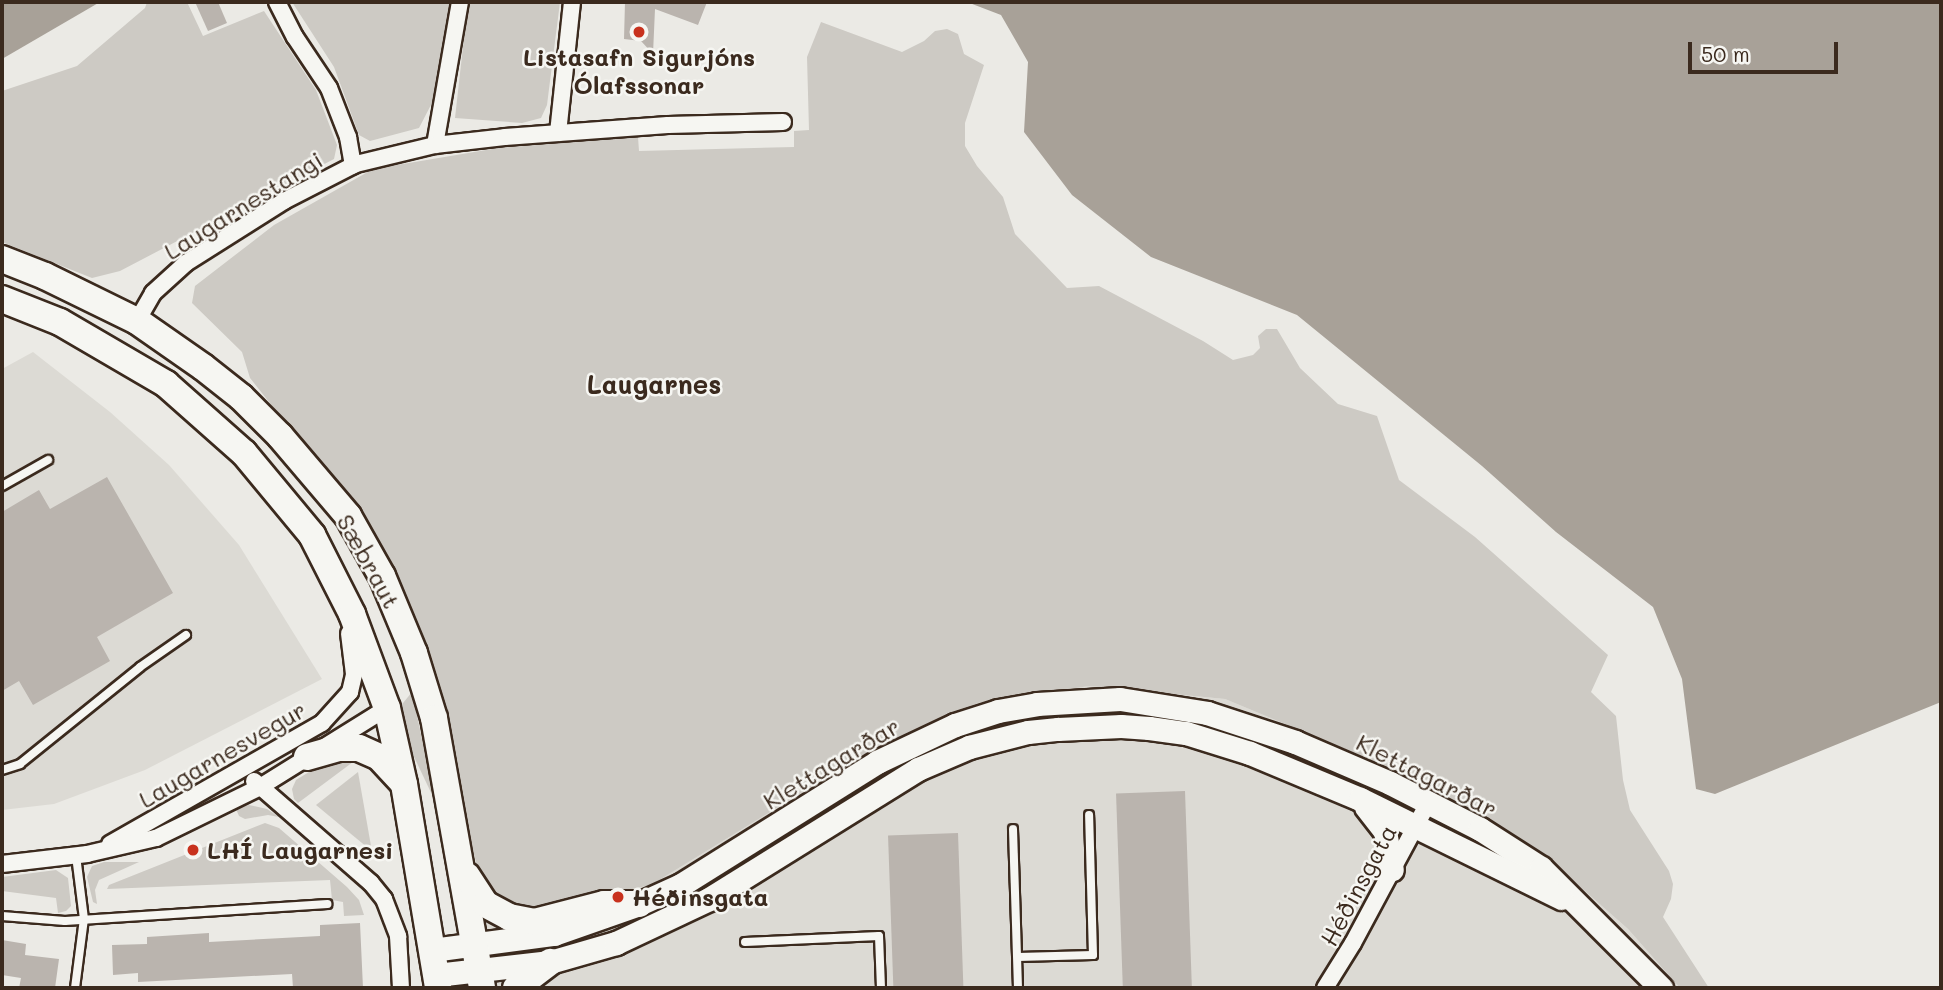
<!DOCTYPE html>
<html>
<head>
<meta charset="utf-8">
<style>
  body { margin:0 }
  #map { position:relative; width:1943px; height:990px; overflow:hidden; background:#ebeae5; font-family:Mali,sans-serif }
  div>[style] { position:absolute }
  .built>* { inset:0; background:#dcdad4 }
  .green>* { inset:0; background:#cdcac4 }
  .water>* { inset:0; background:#a8a198 }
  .building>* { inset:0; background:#bab4ae; transform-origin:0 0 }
  .roads { filter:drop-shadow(2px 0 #3b2a1e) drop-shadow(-2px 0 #3b2a1e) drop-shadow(0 2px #3b2a1e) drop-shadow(0 -2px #3b2a1e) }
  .service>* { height:8px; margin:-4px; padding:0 4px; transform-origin:4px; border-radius:4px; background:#f6f6f2 }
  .minor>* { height:16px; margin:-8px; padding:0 8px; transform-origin:8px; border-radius:8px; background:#f6f6f2 }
  .secondary>* { height:23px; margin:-11.5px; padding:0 11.5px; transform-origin:11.5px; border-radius:11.5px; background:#f6f6f2 }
  .primary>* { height:26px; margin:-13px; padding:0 13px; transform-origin:13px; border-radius:13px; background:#f6f6f2 }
  .dots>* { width:19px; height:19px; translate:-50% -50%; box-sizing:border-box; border:4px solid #f6f6f2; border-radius:50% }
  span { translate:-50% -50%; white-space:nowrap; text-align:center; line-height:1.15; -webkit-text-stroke:5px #f6f6f2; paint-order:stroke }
  .poi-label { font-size:24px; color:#3b2a1e; font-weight:700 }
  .left { translate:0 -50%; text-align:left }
  .street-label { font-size:24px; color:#3b2a1e }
  .neighbourhood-label { font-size:26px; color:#3b2a1e; font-weight:700 }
  .frame { position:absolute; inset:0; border:4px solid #3b2a1e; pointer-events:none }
  .scale { position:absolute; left:1688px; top:42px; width:150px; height:32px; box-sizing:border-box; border:4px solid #3b2a1e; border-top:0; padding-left:9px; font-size:21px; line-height:24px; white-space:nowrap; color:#3b2a1e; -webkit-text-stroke:5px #f6f6f2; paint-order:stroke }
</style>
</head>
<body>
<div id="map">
  <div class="built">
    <i style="clip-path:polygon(33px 352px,110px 412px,169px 465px,239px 545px,322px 679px,145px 770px,54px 804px,2px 810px,2px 369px)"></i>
    <i style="clip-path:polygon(1088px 686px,1225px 699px,1415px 778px,1561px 870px,1628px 929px,1680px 988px,472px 988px,459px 919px,535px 910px,651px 885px,863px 755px,978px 703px)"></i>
  </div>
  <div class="green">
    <i style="clip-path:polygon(147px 2px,187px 2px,203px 36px,264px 11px,316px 90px,337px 145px,334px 159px,120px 271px,92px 278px,2px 242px,2px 91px,77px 66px,145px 8px)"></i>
    <i style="clip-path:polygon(292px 2px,452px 2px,433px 101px,419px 128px,370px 141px,359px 135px,334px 67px)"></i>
    <i style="clip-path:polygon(468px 2px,560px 2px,547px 105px,541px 118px,522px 123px,455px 118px)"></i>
    <i style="clip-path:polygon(821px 22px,902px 52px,924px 41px,935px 31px,947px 29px,958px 34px,964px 54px,984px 65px,965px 123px,965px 146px,977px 166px,1003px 197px,1015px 234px,1067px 288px,1099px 286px,1203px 341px,1233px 360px,1253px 355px,1260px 348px,1258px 336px,1266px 329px,1277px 329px,1300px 368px,1338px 404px,1377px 416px,1399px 480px,1475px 537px,1608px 655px,1591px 692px,1616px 716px,1623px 780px,1630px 810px,1669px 871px,1673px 884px,1671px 899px,1663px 917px,1709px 988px,1680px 988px,1628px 929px,1561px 870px,1415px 778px,1225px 699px,1089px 686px,978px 703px,863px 755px,651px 885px,535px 910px,510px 907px,491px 895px,480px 879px,454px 772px,341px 493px,250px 378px,242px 352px,192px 303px,195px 286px,274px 225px,373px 169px,498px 148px,638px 137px,639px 151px,794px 147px,794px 131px,809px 130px,807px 57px)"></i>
    <i style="clip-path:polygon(412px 692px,435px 801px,407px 742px,399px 708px)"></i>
    <i style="clip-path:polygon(361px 756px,298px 803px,294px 799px,292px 789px,296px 780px,322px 764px)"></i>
    <i style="clip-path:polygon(358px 772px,371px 846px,368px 848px,316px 805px)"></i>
    <i style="clip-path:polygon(213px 794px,219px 800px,155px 831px,156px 826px)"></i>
    <i style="clip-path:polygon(249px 805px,267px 809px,279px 817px,268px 815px,245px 819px,239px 816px,236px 809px)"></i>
    <i style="clip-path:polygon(265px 823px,279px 828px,347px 887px,359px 900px,364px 915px,344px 916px,343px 902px,332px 900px,330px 880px,107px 889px,109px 885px)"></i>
    <i style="clip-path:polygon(139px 862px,99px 880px,95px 890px,97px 904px,93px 902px,87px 877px,92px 866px,104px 862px)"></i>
    <i style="clip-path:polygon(56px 870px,68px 878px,71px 906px,66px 911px,58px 913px,56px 898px,2px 891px,2px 877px)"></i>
  </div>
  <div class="water">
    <i style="clip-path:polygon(2px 2px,100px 2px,2px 59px)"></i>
    <i style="clip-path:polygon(967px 2px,1941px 2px,1941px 702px,1715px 794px,1696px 789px,1682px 679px,1653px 607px,1556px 532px,1482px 466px,1297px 315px,1151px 257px,1072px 195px,1024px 132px,1028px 62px,1001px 15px)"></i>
  </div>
  <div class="building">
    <i style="clip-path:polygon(195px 2px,218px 2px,227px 23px,208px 31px)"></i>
    <i style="clip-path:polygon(625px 2px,707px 2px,698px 25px,655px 9px,653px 54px,641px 41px,624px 39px)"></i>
    <i style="clip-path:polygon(107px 477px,173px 593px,97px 637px,110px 661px,33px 705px,19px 681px,2px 691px,2px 512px,39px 490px,50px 509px)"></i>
    <i style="left:1185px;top:791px;width:197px;height:69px;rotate:88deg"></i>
    <i style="left:958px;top:833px;width:155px;height:70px;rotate:88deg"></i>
    <i style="clip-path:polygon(360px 923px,363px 988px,293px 988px,292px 974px,138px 982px,138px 973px,113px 975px,112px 945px,147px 944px,147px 937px,209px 933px,209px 942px,320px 936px,320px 925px)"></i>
    <i style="clip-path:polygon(2px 940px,26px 944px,25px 955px,59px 959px,55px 988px,19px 988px,21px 978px,2px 975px)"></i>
  </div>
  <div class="roads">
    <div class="service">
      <i style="left:2px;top:486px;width:53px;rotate:-29.5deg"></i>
      <i style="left:2px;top:770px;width:19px;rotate:-18deg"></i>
      <i style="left:20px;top:764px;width:154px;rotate:-38.9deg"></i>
      <i style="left:140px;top:667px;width:56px;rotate:-34.8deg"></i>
      <i style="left:1013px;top:829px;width:159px;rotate:88.2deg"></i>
      <i style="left:2px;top:916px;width:63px;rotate:4.5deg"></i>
      <i style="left:65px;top:921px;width:263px;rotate:-3.7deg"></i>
      <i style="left:745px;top:942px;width:134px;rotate:-2.6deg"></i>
      <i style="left:879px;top:936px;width:52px;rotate:87.8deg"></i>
      <i style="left:1018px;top:957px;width:75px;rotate:-1.5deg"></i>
      <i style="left:1093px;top:955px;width:140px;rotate:-91.6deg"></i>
      <i style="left:75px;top:988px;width:70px;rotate:-82.6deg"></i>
      <i style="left:84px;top:919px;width:64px;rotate:-97.2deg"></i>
    </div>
    <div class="minor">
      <i style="left:277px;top:2px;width:39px;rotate:63deg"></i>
      <i style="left:295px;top:37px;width:61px;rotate:56.3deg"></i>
      <i style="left:329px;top:88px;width:53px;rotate:68.8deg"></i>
      <i style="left:348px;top:137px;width:29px;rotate:80deg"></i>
      <i style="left:558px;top:133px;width:132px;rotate:-83.9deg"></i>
      <i style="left:435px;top:145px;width:145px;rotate:-80.1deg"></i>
      <i style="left:137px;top:321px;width:32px;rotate:-60deg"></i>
      <i style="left:153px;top:293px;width:45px;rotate:-42.3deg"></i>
      <i style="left:186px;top:263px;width:116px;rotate:-32.3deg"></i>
      <i style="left:284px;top:201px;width:81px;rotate:-27.2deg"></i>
      <i style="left:356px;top:164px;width:81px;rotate:-13.5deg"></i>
      <i style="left:435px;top:145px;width:70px;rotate:-6.5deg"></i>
      <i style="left:505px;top:137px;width:163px;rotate:-4.2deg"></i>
      <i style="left:668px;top:125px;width:115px;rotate:-1.5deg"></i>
      <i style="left:254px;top:781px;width:155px;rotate:41.1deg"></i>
      <i style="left:371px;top:883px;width:21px;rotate:51deg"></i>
      <i style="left:384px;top:899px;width:40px;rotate:69deg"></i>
      <i style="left:398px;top:936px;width:52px;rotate:86.7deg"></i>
      <i style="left:110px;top:844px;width:244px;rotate:-29.7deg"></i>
      <i style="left:322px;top:723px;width:42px;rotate:-47.9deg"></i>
      <i style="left:350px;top:692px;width:18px;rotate:-77deg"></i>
      <i style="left:354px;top:674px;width:41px;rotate:-97deg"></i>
      <i style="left:2px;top:864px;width:86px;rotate:-6.7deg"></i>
      <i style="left:87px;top:854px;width:71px;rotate:-13.1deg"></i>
      <i style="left:156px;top:838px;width:116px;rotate:-26.1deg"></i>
      <i style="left:260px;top:787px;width:150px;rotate:-31.9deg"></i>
      <i style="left:1325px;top:988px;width:53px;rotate:-58.1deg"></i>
      <i style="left:1353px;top:943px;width:159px;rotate:-61.8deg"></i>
    </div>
    <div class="secondary">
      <i style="left:1366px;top:807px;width:31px;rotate:52deg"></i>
      <i style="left:1385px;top:831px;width:39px;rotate:80deg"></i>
      <i style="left:432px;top:950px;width:123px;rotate:-7.5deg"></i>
      <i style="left:554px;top:934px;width:90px;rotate:-19.4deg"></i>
      <i style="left:639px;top:904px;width:46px;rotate:-24.3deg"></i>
      <i style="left:681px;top:885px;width:231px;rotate:-32.1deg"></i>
      <i style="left:877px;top:762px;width:86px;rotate:-25.4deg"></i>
      <i style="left:955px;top:725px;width:45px;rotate:-18deg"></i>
      <i style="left:998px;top:711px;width:40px;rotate:-10deg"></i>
      <i style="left:1037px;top:704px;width:83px;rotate:-3.4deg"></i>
      <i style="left:1120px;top:699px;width:88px;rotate:9.1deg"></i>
      <i style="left:1207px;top:713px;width:93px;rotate:18.2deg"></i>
      <i style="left:1295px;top:742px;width:103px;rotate:23.3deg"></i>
      <i style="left:1390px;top:783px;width:101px;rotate:27.1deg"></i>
      <i style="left:1480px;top:829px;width:72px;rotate:32.6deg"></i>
      <i style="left:1541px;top:868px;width:170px;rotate:45deg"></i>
      <i style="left:436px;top:975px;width:115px;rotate:-6.5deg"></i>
      <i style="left:550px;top:962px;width:69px;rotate:-16.1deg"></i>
      <i style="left:616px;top:943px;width:103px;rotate:-25.3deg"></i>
      <i style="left:709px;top:899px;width:246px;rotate:-31.9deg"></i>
      <i style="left:918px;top:769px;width:56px;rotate:-23.3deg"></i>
      <i style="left:969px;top:747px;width:61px;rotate:-14.3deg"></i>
      <i style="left:1028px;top:732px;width:30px;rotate:-6deg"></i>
      <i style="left:1058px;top:729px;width:63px;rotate:-2.7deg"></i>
      <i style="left:1121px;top:726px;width:28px;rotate:4deg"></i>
      <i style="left:1149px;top:728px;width:37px;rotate:8deg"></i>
      <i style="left:1186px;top:733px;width:67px;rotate:17.4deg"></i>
      <i style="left:1250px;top:753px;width:119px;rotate:22.7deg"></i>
      <i style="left:1360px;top:799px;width:224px;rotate:26.2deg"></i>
    </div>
    <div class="primary">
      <i style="left:2px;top:259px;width:46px;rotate:21.6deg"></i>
      <i style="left:45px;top:276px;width:102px;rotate:26.1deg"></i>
      <i style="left:137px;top:321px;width:80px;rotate:34.9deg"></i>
      <i style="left:203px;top:367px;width:48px;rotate:38.3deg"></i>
      <i style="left:241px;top:397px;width:55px;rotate:45deg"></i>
      <i style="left:280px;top:436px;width:105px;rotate:49.6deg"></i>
      <i style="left:348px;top:516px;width:69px;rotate:60.5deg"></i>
      <i style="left:382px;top:576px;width:83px;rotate:67.4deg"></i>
      <i style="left:414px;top:653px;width:68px;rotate:72.9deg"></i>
      <i style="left:434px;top:718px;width:274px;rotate:79.9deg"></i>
      <i style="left:2px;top:299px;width:62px;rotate:21.6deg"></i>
      <i style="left:60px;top:322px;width:123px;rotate:30.3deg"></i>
      <i style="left:166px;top:384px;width:104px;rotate:41.5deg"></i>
      <i style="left:244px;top:453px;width:107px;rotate:50.3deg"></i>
      <i style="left:312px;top:535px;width:89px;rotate:63.1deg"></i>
      <i style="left:352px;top:614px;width:100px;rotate:69.6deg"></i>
      <i style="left:387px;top:708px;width:78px;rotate:77.4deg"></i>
      <i style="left:404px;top:784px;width:207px;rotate:80.5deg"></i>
      <i style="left:307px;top:757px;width:32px;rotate:-16deg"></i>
      <i style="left:338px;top:748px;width:21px"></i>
      <i style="left:359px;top:748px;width:22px;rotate:24deg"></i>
      <i style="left:379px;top:757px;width:35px;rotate:47deg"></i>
      <i style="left:467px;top:876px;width:33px;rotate:57deg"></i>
      <i style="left:485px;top:904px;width:27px;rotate:28deg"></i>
      <i style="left:509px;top:917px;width:25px;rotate:11deg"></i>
      <i style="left:534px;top:922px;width:72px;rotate:-14.4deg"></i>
      <i style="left:604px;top:904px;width:35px"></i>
      <i style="left:516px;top:988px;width:43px;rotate:-37.4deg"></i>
    </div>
  </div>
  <div class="dots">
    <i style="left:639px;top:32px;background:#c8321e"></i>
    <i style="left:193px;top:850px;background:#c8321e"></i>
    <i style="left:618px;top:897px;background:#c8321e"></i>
  </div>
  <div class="poi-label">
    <span style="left:639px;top:71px">Listasafn Sigurjóns<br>Ólafssonar</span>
    <span class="left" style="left:207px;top:850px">LHÍ Laugarnesi</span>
    <span class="left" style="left:632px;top:897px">Héðinsgata</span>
  </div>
  <div class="street-label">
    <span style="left:243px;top:205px;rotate:-32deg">Laugarnestangi</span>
    <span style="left:369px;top:561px;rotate:61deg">Sæbraut</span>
    <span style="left:222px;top:754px;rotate:-30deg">Laugarnesvegur</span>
    <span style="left:831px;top:763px;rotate:-31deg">Klettagarðar</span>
    <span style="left:1427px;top:775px;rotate:27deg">Klettagarðar</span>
    <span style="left:1358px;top:885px;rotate:-62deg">Héðinsgata</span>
  </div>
  <div class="neighbourhood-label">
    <span style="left:654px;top:385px">Laugarnes</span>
  </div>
  <div class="frame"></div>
  <div class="scale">50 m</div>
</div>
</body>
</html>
